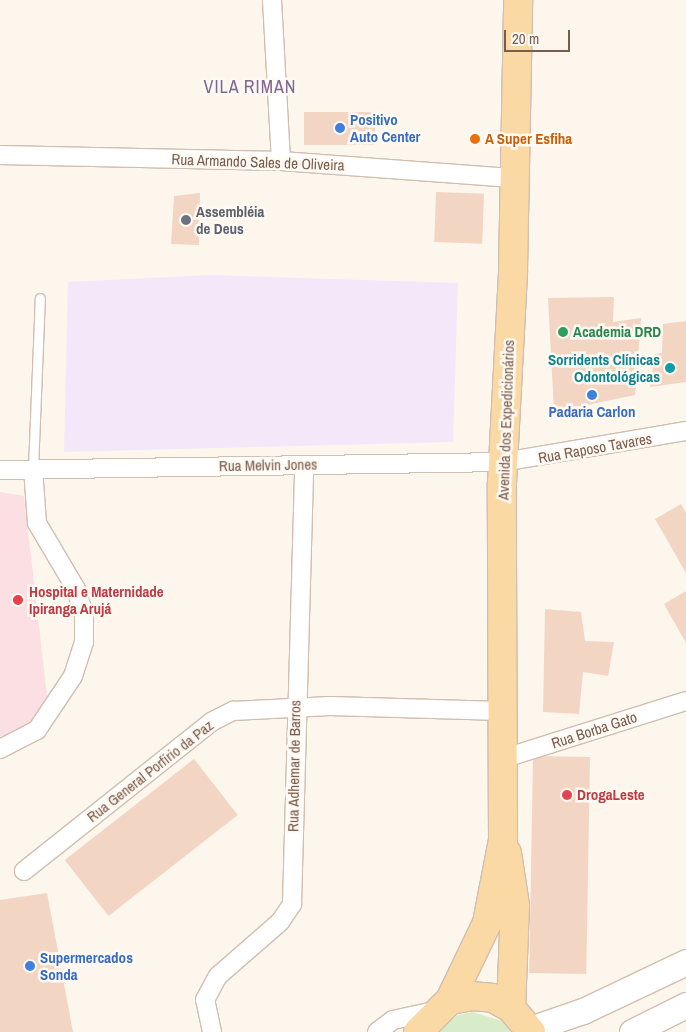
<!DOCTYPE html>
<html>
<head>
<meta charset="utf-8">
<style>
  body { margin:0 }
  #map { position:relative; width:686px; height:1032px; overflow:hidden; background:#fdf6ec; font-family:"Archivo Narrow",sans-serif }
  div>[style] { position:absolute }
  .education>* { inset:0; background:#f3e8fa }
  .medical>* { inset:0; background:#fbdfe3 }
  .green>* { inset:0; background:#d8ecc9 }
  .building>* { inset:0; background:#f3d5c3; transform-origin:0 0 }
  .roads { filter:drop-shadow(1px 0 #d1beb0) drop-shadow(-1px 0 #d1beb0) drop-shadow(0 1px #d1beb0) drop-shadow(0 -1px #d1beb0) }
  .service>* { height:9px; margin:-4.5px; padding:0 4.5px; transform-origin:4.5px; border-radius:4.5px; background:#fff }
  .minor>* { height:18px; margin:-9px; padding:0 9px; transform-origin:9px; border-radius:9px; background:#fff }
  .secondary>* { height:25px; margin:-12.5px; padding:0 12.5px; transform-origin:12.5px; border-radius:12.5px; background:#fff }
  .primary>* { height:28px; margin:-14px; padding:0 14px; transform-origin:14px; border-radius:14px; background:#fbd9a5 }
  .dots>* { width:14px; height:14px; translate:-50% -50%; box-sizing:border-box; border:2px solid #fffaf3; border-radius:50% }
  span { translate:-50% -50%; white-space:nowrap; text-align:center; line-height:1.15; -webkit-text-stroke:5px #fffaf3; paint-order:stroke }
  .shop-label { font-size:15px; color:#366cbe; font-weight:700 }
  .left { translate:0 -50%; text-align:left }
  .food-label { font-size:15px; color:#c56008; font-weight:700 }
  .street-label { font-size:15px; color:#7a5c4d }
  .worship-label { font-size:15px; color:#5b616d; font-weight:700 }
  .leisure-label { font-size:15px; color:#27864d; font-weight:700 }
  .culture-label { font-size:15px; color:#0d838f; font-weight:700 }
  .right { translate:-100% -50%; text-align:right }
  .health-label { font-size:15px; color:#be3a42; font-weight:700 }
  .quarter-label { font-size:18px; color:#846695; letter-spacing:1px }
  .scale { position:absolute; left:504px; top:30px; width:66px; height:22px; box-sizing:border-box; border:2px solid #7a5c4d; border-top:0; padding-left:6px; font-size:15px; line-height:18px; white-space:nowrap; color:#7a5c4d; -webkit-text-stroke:4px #fffaf3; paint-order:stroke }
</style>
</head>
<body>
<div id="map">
  <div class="education">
    <i style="clip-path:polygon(209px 275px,458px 283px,453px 442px,64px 452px,68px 282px)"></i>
  </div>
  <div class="medical">
    <i style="clip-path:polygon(0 492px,24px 496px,48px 705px,18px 734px,0 736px)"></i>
  </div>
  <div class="green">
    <i style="clip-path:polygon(473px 1012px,502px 1021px,511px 1032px,436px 1032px,458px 1015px)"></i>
  </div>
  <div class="building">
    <i style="left:304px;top:112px;width:71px;height:33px"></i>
    <i style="left:436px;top:192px;width:48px;height:50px;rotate:2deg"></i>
    <i style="clip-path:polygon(200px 193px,199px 245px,171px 244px,174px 196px)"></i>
    <i style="clip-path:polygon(614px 297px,613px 322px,641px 318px,635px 395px,554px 412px,548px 298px)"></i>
    <i style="clip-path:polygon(686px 321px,686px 382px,650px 387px,655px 354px,662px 353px,663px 324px)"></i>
    <i style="clip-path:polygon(681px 504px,686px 513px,686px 573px,655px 519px)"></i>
    <i style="clip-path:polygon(686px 591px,686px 643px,664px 604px)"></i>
    <i style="clip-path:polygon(545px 609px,581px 612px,585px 641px,614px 642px,608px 676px,583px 672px,579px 714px,543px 712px)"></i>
    <i style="left:590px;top:757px;width:217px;height:57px;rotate:91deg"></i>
    <i style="left:194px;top:759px;width:71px;height:164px;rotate:52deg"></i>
    <i style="clip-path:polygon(47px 893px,73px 1032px,0 1032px,0 900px)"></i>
  </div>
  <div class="roads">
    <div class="service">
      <i style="left:33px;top:469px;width:171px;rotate:-87.7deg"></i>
    </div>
    <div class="minor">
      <i style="left:272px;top:0;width:161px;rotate:86.8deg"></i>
      <i style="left:0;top:155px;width:281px;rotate:1.2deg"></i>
      <i style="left:281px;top:161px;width:235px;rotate:4.2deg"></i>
      <i style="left:0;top:470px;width:503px;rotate:-0.91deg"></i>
      <i style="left:503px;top:462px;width:186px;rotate:-9.6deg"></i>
      <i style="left:0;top:749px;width:42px;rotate:-27.2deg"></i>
      <i style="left:37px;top:730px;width:65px;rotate:-56.3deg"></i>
      <i style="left:73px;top:676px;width:36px;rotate:-72deg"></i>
      <i style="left:84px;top:642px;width:27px;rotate:-90deg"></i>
      <i style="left:84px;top:615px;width:27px;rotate:-107deg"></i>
      <i style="left:76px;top:589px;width:77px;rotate:-120.6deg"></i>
      <i style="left:37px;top:523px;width:54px;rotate:-94.2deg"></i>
      <i style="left:502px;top:759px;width:193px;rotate:-17.5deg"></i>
      <i style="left:24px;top:871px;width:239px;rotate:-38.5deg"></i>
      <i style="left:211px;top:722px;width:25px;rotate:-27deg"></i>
      <i style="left:233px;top:711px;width:97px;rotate:-3deg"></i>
      <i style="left:330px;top:706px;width:172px;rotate:1.7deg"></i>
      <i style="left:212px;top:1032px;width:33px;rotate:-102deg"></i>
      <i style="left:205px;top:1000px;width:27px;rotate:-62deg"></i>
      <i style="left:218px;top:976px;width:82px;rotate:-41.1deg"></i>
      <i style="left:280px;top:922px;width:22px;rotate:-56deg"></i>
      <i style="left:292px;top:904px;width:439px;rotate:-88.4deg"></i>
      <i style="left:377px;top:1032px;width:20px;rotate:-37deg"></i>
      <i style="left:393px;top:1020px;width:42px;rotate:-12.4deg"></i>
    </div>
    <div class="secondary">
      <i style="left:530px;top:1029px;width:56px;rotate:-18.8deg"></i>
      <i style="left:583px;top:1011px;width:114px;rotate:-25.4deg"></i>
      <i style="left:632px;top:1032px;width:60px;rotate:-26.6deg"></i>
    </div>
    <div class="primary">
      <i style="left:507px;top:853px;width:53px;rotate:81.3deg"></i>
      <i style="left:515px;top:905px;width:103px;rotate:92.2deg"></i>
      <i style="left:450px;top:1000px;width:85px;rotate:-64.3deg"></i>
      <i style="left:487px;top:923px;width:85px;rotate:-79.1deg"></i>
      <i style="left:503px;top:840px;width:357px;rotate:-90.2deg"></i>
      <i style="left:502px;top:483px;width:213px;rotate:-87deg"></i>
      <i style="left:513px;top:270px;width:270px;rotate:-88.9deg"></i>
      <i style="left:418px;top:1032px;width:45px;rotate:-45deg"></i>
      <i style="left:450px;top:1000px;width:22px;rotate:-10deg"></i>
      <i style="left:472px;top:996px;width:21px;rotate:5deg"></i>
      <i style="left:493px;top:998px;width:21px;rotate:29deg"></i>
      <i style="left:511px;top:1008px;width:31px;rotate:50deg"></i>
    </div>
  </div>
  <div class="dots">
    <i style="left:340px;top:128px;background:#3f7fe0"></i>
    <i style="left:475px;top:139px;background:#e8710a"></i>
    <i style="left:186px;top:220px;background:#6b7280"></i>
    <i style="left:563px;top:332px;background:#2e9e5b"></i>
    <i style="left:670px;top:368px;background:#0f9aa8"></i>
    <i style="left:592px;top:395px;background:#3f7fe0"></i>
    <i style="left:18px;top:600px;background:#e0444e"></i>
    <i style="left:567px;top:795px;background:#e0444e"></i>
    <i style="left:30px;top:966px;background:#3f7fe0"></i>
  </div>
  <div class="shop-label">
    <span class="left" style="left:350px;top:128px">Positivo<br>Auto Center</span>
    <span style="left:592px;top:412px">Padaria Carlon</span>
    <span class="left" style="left:40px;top:966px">Supermercados<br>Sonda</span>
  </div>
  <div class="food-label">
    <span class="left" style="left:485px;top:139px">A Super Esfiha</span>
  </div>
  <div class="street-label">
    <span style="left:258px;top:162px;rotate:2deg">Rua Armando Sales de Oliveira</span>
    <span style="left:506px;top:420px;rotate:-88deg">Avenida dos Expedicionários</span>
    <span style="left:595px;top:448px;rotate:-10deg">Rua Raposo Tavares</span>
    <span style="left:268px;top:465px;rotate:-1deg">Rua Melvin Jones</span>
    <span style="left:594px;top:730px;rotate:-18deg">Rua Borba Gato</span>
    <span style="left:294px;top:766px;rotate:-89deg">Rua Adhemar de Barros</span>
    <span style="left:150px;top:771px;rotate:-38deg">Rua General Porfírio da Paz</span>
  </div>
  <div class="worship-label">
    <span class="left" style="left:196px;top:220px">Assembléia<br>de Deus</span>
  </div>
  <div class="leisure-label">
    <span class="left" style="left:573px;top:332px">Academia DRD</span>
  </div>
  <div class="culture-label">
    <span class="right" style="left:660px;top:368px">Sorridents Clínicas<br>Odontológicas</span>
  </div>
  <div class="health-label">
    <span class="left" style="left:29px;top:600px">Hospital e Maternidade<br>Ipiranga Arujá</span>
    <span class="left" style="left:577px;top:795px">DrogaLeste</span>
  </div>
  <div class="quarter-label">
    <span style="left:250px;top:87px">VILA RIMAN</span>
  </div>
  <div class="scale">20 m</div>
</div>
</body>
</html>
